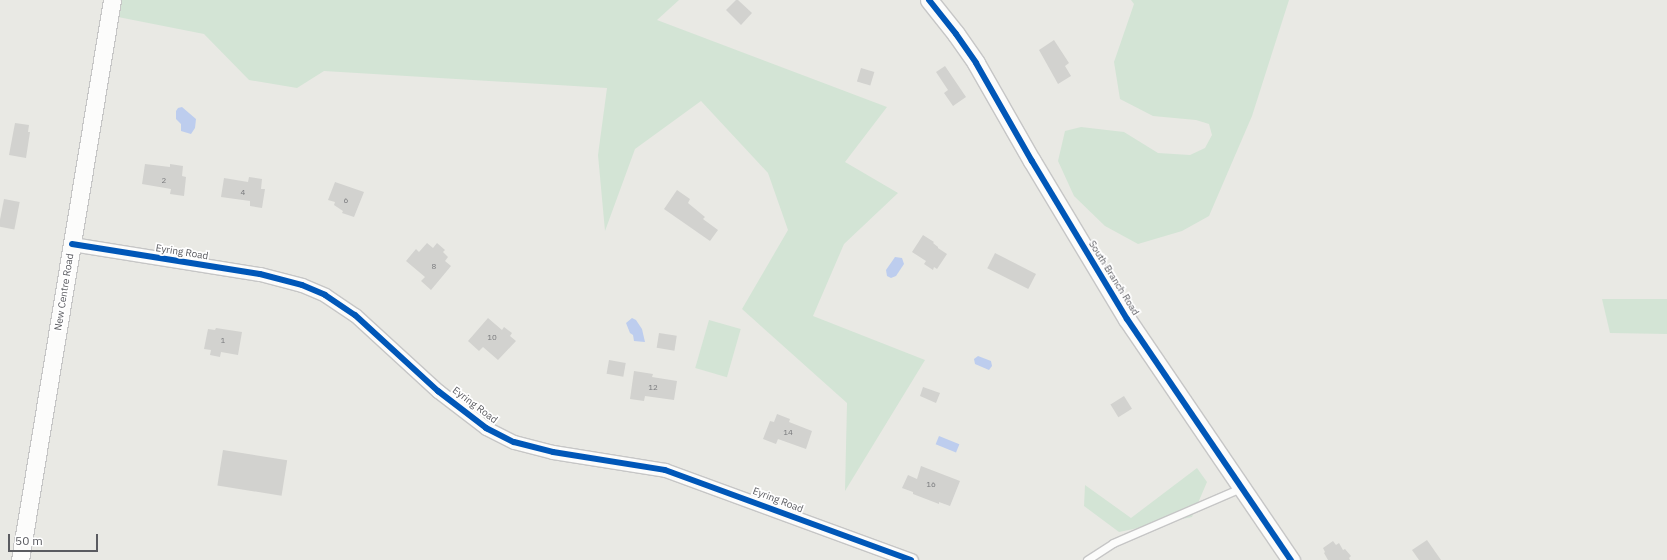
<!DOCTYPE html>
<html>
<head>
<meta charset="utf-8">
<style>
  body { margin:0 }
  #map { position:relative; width:1667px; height:560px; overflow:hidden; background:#e9e9e4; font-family:"IBM Plex Sans",sans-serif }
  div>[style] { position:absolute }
  .green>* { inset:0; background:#d3e4d5; transform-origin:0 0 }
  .water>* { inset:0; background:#bdcdee; transform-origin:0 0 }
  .building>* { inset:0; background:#d2d2cf; transform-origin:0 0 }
  .roads { filter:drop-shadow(1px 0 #c6c6c6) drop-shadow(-1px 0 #c6c6c6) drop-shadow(0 1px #c6c6c6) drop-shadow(0 -1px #c6c6c6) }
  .service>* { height:7px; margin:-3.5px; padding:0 3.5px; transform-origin:3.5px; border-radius:3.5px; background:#fcfcfb }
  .minor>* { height:13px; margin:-6.5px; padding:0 6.5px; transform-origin:6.5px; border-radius:6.5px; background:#fcfcfb }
  .tertiary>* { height:17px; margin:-8.5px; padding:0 8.5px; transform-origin:8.5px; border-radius:8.5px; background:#fcfcfb }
  .cycleway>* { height:6px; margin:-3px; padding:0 3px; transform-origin:3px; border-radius:3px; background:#0057b8 }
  span { translate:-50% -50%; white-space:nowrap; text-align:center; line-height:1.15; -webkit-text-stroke:3.5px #fff; paint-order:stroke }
  .number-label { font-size:8px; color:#78797c }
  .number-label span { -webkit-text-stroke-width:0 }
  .street-label { font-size:10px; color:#5a5b60 }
  .scale { position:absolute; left:8px; top:534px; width:90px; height:18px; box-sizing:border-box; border:2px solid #5a5b60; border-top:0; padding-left:5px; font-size:12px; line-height:14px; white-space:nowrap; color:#5a5b60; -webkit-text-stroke:3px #fff; paint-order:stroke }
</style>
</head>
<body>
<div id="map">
  <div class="green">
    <i style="clip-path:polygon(121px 0,679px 0,657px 20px,887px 107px,845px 162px,898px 193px,844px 244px,813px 316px,925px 360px,845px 491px,847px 403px,742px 309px,788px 230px,768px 173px,701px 101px,635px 149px,605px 231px,598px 155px,607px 88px,324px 71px,297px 88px,249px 80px,204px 34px,118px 17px)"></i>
    <i style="clip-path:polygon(1131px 0,1289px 0,1252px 116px,1209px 216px,1182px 231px,1138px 244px,1105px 226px,1074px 196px,1058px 161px,1065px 131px,1081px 127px,1124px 132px,1158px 153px,1190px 155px,1205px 148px,1212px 135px,1209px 124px,1196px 120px,1153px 116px,1120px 99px,1114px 62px,1134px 4px)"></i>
    <i style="clip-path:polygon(1602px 299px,1667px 299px,1667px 334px,1610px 333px)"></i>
    <i style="left:709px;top:320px;width:33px;height:50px;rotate:16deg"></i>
    <i style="clip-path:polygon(1197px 468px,1207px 482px,1192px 517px,1119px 532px,1084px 506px,1085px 485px,1131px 518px)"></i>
  </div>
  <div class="water">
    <i style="clip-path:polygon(182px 107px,196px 119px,195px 128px,191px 134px,181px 131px,181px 124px,176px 119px,176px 111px,178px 108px)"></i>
    <i style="clip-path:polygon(895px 257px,902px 258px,904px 264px,896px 276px,891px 278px,887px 276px,886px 270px)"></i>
    <i style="clip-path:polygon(632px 318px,636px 320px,642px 329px,645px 342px,634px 341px,633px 335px,630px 333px,626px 323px)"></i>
    <i style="clip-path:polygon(978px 356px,991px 361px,992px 366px,989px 370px,975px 364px,974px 359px)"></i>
    <i style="left:939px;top:436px;width:22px;height:9px;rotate:22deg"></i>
  </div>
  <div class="building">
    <i style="clip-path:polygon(736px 0,738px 0,752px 13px,741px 25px,726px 10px)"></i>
    <i style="clip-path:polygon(1054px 40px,1069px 63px,1065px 66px,1071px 76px,1058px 84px,1039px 50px)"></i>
    <i style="clip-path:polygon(945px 66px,966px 97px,953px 106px,944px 93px,948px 90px,936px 72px)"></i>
    <i style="left:861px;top:68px;width:14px;height:14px;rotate:17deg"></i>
    <i style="clip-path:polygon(15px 123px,29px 125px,28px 132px,30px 132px,26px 158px,9px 155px)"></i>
    <i style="clip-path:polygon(145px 164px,170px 167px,170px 164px,183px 166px,182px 176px,186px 177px,184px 196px,170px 194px,171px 189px,142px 184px)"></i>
    <i style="clip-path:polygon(249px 177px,262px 179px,261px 189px,265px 189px,262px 208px,250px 206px,250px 201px,221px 197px,224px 178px,248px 182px)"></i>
    <i style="clip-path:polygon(335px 182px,364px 192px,354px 217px,342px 213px,343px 211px,334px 205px,335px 202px,328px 200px)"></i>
    <i style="clip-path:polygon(677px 190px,690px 199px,688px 203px,705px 217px,703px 219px,718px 230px,710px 241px,664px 209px)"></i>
    <i style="left:4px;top:199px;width:16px;height:28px;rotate:11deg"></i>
    <i style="clip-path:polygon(923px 235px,934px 242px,933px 243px,938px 247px,938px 248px,947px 254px,937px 269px,934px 267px,933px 270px,924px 264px,926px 261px,912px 252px)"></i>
    <i style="clip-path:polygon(427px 243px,433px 248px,437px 243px,445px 250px,443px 252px,448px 257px,445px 261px,451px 266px,431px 290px,421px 281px,425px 277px,406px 261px,416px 249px,419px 252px)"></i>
    <i style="left:995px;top:253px;width:46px;height:17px;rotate:27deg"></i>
    <i style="clip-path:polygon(488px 318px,502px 330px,504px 327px,512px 333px,510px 336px,516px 341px,498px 360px,483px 347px,479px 351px,468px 341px)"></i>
    <i style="clip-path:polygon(216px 328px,242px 332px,238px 355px,221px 352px,220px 357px,210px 355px,211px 350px,204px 349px,208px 329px,215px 330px)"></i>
    <i style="left:659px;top:333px;width:18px;height:15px;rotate:9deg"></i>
    <i style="left:609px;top:360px;width:17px;height:14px;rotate:10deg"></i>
    <i style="clip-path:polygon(634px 371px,653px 374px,652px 377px,677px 381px,674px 400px,645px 396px,644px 401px,630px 399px)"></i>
    <i style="clip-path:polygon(923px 387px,940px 393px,936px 403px,920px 396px)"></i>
    <i style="left:1124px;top:396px;width:15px;height:16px;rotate:58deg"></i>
    <i style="clip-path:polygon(777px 414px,790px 419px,789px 422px,812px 431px,806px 449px,778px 439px,776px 444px,763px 439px,770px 421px,774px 422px)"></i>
    <i style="left:223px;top:450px;width:65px;height:36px;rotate:9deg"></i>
    <i style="clip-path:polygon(921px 466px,960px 481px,950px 506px,939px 502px,939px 504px,913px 494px,913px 492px,902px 488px,908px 475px,917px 479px)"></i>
    <i style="clip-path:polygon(1427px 540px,1441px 560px,1419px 560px,1412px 550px)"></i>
    <i style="clip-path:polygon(1333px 541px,1336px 545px,1339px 543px,1343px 550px,1345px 549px,1351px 556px,1349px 558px,1350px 560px,1328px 560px,1324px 553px,1325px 552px,1323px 548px)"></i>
  </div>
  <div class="roads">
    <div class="service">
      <i style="left:1087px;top:560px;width:31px;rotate:-33deg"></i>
      <i style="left:1113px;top:543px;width:139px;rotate:-23.3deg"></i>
    </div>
    <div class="minor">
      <i style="left:72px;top:244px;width:190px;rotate:9.1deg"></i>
      <i style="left:260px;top:274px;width:43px;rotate:14.7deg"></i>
      <i style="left:302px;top:285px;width:25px;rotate:23deg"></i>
      <i style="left:325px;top:295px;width:36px;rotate:34deg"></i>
      <i style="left:355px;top:315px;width:113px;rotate:42.5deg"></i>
      <i style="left:438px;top:391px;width:61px;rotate:37.6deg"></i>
      <i style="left:486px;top:428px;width:31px;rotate:27deg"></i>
      <i style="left:514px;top:442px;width:40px;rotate:14.4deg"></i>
      <i style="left:553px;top:452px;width:113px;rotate:9.1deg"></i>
      <i style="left:665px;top:470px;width:262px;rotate:20.1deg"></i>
    </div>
    <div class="tertiary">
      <i style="left:929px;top:0;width:43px;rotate:51.5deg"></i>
      <i style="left:956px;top:34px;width:35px;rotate:55deg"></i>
      <i style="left:976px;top:63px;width:113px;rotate:60.3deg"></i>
      <i style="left:1032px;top:161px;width:184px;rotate:59deg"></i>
      <i style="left:1127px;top:319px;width:292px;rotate:55.8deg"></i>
      <i style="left:20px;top:560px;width:568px;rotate:-80.67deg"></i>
    </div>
  </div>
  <div class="cycleway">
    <i style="left:929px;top:0;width:43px;rotate:51.5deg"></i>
    <i style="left:956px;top:34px;width:35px;rotate:55deg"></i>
    <i style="left:976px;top:63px;width:113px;rotate:60.3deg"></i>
    <i style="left:1032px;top:161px;width:184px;rotate:59deg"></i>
    <i style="left:1127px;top:319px;width:292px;rotate:55.8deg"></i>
    <i style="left:72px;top:244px;width:190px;rotate:9.1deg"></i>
    <i style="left:260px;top:274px;width:43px;rotate:14.7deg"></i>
    <i style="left:302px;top:285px;width:25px;rotate:23deg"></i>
    <i style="left:325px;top:295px;width:36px;rotate:34deg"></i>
    <i style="left:355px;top:315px;width:113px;rotate:42.5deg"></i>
    <i style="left:438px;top:391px;width:61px;rotate:37.6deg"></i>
    <i style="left:486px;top:428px;width:31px;rotate:27deg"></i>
    <i style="left:514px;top:442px;width:40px;rotate:14.4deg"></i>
    <i style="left:553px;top:452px;width:113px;rotate:9.1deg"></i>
    <i style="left:665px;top:470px;width:262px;rotate:20.1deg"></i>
  </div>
  <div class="number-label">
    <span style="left:164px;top:181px">2</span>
    <span style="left:243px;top:193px">4</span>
    <span style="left:346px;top:201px">6</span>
    <span style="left:434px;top:267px">8</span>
    <span style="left:492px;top:338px">10</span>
    <span style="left:223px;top:341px">1</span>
    <span style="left:653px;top:388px">12</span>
    <span style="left:788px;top:433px">14</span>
    <span style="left:931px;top:485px">16</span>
  </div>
  <div class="street-label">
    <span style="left:182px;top:252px;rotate:9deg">Eyring Road</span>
    <span style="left:1114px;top:278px;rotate:58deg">South Branch Road</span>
    <span style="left:64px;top:292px;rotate:-81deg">New Centre Road</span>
    <span style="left:475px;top:405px;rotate:37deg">Eyring Road</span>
    <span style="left:778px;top:500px;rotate:21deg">Eyring Road</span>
  </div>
  <div class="scale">50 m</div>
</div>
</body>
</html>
